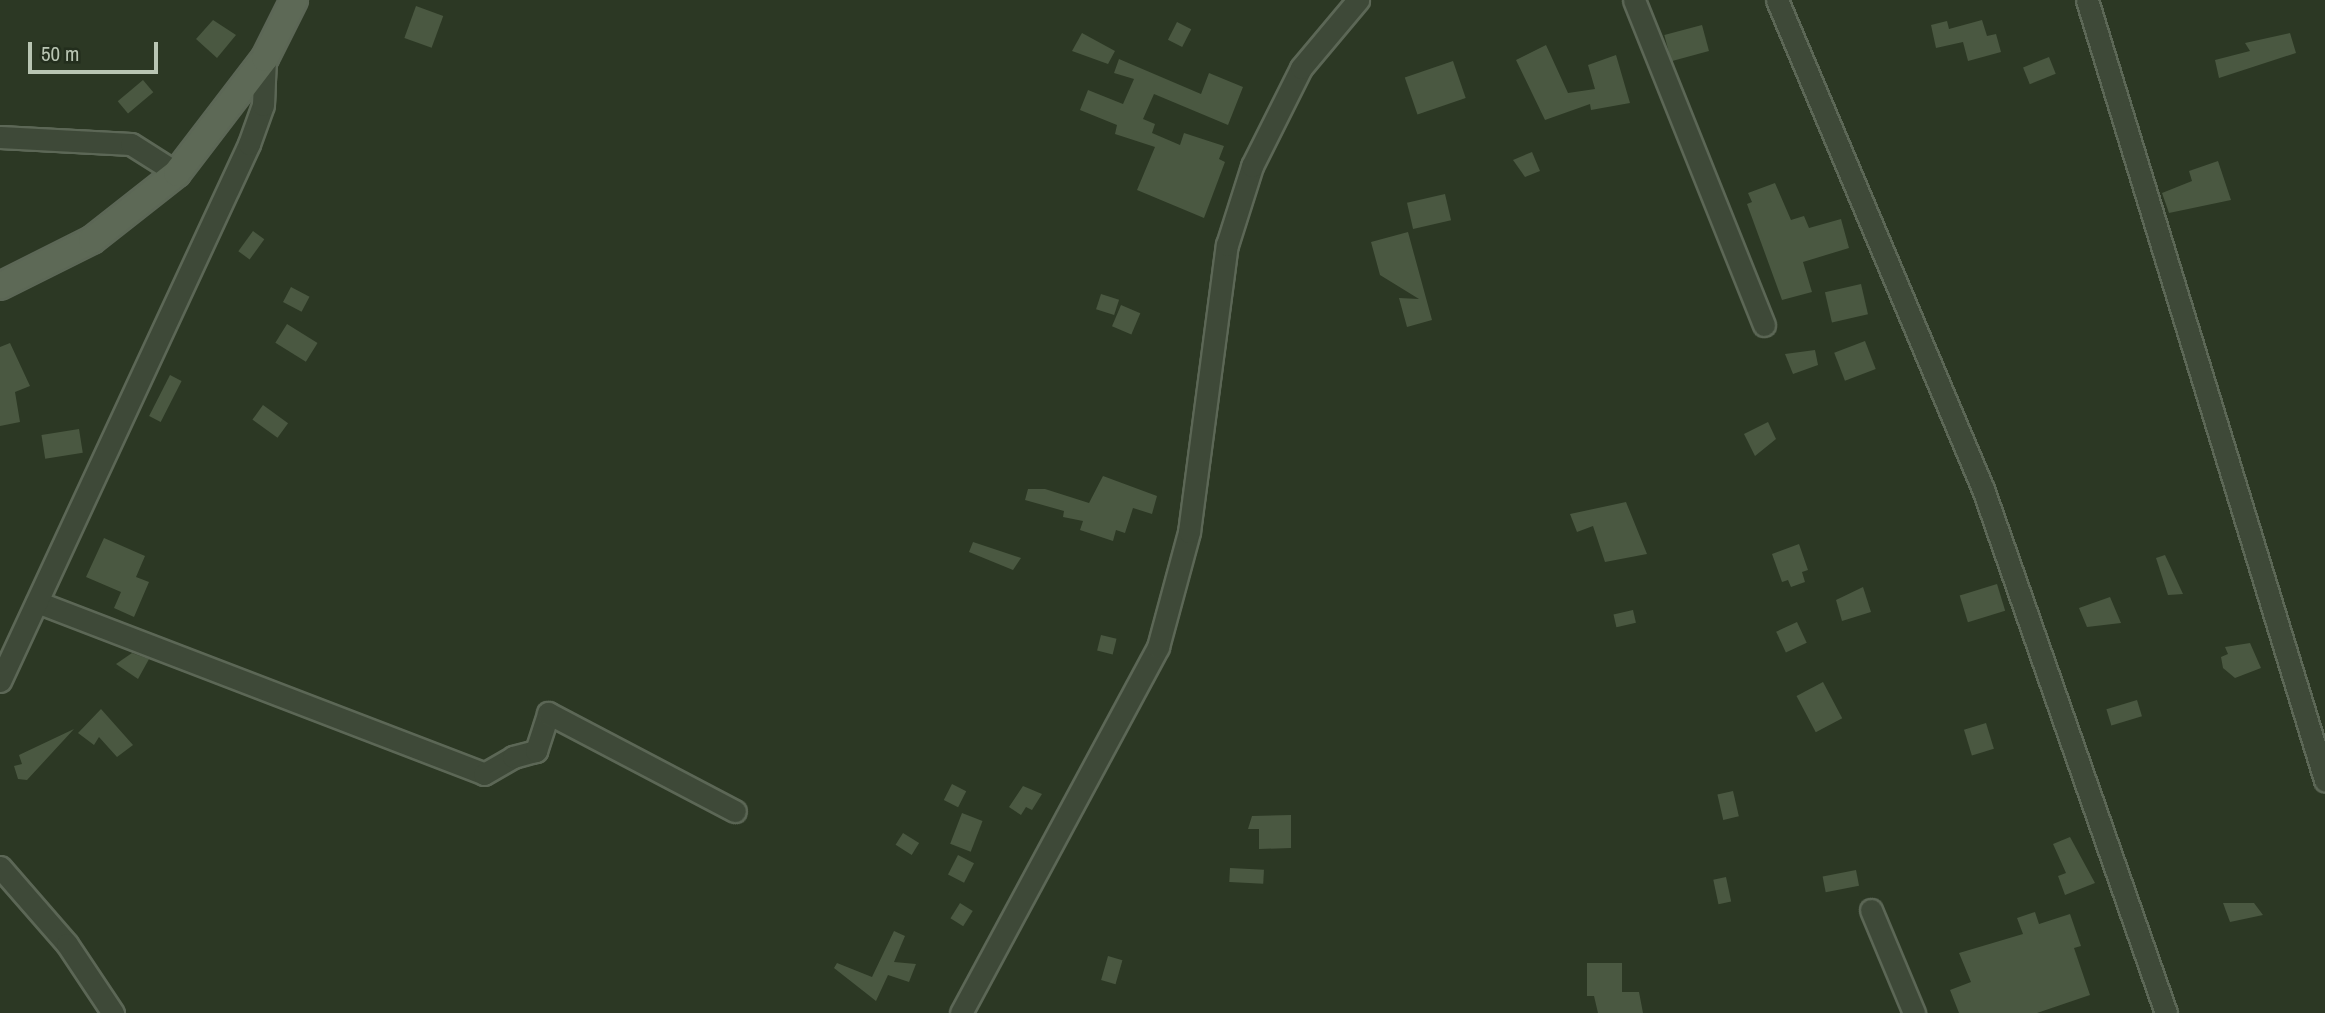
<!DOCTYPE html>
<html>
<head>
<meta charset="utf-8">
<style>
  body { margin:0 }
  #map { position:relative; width:2325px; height:1013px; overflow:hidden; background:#2c3824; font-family:"Archivo Narrow",sans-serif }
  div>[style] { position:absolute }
  .building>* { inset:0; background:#4a5841; transform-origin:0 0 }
  .roads { filter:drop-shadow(2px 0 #5c6756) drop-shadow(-2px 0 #5c6756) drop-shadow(0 2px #5c6756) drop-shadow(0 -2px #5c6756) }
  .minor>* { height:21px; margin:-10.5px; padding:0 10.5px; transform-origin:10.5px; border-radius:10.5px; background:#3e4938 }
  .major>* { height:26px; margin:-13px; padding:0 13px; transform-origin:13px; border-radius:13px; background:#5d6956 }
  span { translate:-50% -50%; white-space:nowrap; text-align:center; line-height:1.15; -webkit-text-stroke:7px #232e1d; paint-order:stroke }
  .scale { position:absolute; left:28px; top:42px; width:130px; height:32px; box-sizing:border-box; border:4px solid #b9c5b3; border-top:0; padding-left:9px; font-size:21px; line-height:24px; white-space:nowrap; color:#b9c5b3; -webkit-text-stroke:5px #232e1d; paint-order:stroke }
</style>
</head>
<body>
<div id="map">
  <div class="building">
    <i style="left:416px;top:6px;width:29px;height:34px;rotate:20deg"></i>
    <i style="clip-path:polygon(213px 20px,236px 35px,217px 58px,196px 39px)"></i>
    <i style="clip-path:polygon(1982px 20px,1987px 36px,1996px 34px,2001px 52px,1968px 61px,1963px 42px,1936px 48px,1931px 25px,1947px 21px,1949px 29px)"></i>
    <i style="left:1177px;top:22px;width:16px;height:20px;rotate:27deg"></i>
    <i style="left:1702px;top:25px;width:27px;height:39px;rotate:75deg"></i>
    <i style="clip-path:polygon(1082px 33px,1115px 51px,1108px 64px,1072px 51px)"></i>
    <i style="clip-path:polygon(2290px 33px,2296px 53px,2219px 78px,2215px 60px,2250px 51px,2245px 43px)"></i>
    <i style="clip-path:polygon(1546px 45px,1568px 93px,1595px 89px,1588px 65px,1616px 55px,1630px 103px,1591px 110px,1590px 104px,1545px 120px,1516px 60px)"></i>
    <i style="left:2049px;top:57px;width:18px;height:28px;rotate:68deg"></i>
    <i style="clip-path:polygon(1119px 59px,1201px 94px,1209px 73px,1243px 87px,1228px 125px,1154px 94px,1143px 119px,1155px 124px,1152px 133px,1180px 145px,1184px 133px,1224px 146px,1219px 159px,1225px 162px,1204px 218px,1137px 190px,1155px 147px,1115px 134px,1117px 125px,1080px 110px,1088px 90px,1123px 104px,1134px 79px,1114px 73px)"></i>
    <i style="left:1453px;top:61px;width:39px;height:51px;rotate:71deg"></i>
    <i style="left:143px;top:80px;width:16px;height:33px;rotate:50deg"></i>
    <i style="clip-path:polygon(1532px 152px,1540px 171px,1525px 177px,1513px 160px)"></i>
    <i style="clip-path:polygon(2218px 161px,2231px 200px,2169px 213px,2162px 193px,2192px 181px,2189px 171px)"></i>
    <i style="clip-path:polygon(1775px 183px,1791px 220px,1804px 216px,1809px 228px,1841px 219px,1849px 248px,1803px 262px,1812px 292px,1782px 300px,1747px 204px,1752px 202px,1748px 193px)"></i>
    <i style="left:1445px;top:194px;width:27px;height:39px;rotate:77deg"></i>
    <i style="left:253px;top:231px;width:14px;height:25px;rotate:36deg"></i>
    <i style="clip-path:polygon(1408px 232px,1432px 320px,1407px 327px,1399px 298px,1419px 299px,1380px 275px,1371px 242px)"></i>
    <i style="left:1861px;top:284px;width:31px;height:37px;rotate:77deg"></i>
    <i style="left:291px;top:287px;width:21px;height:17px;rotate:28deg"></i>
    <i style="left:1101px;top:294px;width:19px;height:16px;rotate:18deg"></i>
    <i style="left:1121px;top:305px;width:21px;height:23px;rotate:23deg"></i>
    <i style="left:287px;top:324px;width:36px;height:22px;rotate:32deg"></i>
    <i style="left:1865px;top:341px;width:30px;height:33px;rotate:69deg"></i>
    <i style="clip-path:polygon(10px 343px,30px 386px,15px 392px,20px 422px,0 426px,0 347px)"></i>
    <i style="clip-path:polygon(1815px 350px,1818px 365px,1793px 374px,1785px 354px)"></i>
    <i style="left:170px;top:375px;width:13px;height:46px;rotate:27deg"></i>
    <i style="left:263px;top:405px;width:31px;height:18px;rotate:36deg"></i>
    <i style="clip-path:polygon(1768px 422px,1776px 439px,1755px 456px,1744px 434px)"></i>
    <i style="left:79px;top:429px;width:24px;height:38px;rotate:81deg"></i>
    <i style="clip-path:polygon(1103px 476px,1157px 496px,1152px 514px,1133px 508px,1125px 533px,1116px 530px,1113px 541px,1080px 530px,1083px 521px,1063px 517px,1064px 511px,1025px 500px,1028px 489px,1045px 489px,1089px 503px)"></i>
    <i style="clip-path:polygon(1626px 502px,1647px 554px,1605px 562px,1593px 526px,1577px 532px,1570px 514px)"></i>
    <i style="clip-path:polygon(104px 538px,145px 556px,136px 577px,149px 582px,134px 617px,114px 608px,121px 592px,86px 577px)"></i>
    <i style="clip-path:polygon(973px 542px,1021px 558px,1013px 570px,969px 552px)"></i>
    <i style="clip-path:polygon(1799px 544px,1808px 570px,1802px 572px,1805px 582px,1791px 587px,1788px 580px,1782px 582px,1772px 554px)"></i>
    <i style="clip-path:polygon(2165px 555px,2183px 594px,2168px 595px,2156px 558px)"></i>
    <i style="left:1997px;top:584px;width:28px;height:39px;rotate:73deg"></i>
    <i style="clip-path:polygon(1863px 587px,1871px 612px,1842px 621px,1836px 600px)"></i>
    <i style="clip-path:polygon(2110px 597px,2121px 623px,2087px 627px,2079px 608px)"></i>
    <i style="left:1633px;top:610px;width:13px;height:20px;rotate:77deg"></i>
    <i style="left:1797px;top:622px;width:23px;height:23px;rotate:65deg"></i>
    <i style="left:1101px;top:635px;width:16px;height:16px;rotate:14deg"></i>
    <i style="clip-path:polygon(2250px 643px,2261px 668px,2235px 678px,2223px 668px,2221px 657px,2228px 654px,2225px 647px)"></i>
    <i style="clip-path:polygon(132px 653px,149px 659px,138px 679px,116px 664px)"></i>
    <i style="left:1823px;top:682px;width:41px;height:30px;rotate:62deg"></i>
    <i style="left:2137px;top:700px;width:17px;height:32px;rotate:73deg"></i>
    <i style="clip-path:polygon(101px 709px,133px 745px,117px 757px,99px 737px,94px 745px,78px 733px)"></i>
    <i style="left:1986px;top:723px;width:27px;height:23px;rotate:73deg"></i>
    <i style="clip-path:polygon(74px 729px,27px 780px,18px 779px,14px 766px,22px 764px,19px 755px)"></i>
    <i style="left:952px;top:784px;width:16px;height:18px;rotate:27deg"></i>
    <i style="clip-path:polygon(1023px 786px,1042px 794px,1032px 810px,1026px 807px,1021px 815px,1009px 807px)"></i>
    <i style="left:1733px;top:791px;width:26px;height:16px;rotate:77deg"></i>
    <i style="left:962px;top:813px;width:22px;height:33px;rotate:21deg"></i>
    <i style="clip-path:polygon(1291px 815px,1291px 848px,1259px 849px,1259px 829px,1248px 829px,1252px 816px)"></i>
    <i style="left:903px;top:833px;width:19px;height:14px;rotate:32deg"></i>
    <i style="clip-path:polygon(2070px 837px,2095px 883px,2065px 895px,2058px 876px,2066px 873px,2053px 844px)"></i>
    <i style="left:958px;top:855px;width:18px;height:22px;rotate:27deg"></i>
    <i style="left:1230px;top:868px;width:34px;height:14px;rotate:3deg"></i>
    <i style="left:1856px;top:870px;width:16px;height:34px;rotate:79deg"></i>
    <i style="left:1726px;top:877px;width:25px;height:13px;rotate:78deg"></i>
    <i style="left:960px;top:903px;width:15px;height:18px;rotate:32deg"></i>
    <i style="clip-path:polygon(2223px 903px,2254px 903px,2263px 915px,2230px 922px)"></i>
    <i style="clip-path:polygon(2035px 912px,2039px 924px,2070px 914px,2081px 946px,2074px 948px,2090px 995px,2037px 1013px,1959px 1013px,1950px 990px,1971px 982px,1959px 953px,2023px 934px,2017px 918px)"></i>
    <i style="clip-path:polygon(894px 931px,905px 936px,894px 962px,916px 964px,909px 982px,888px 975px,876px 1001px,834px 968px,837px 963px,872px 977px)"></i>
    <i style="left:1108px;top:956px;width:15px;height:25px;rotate:16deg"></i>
    <i style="clip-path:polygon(1587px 963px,1622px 963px,1622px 992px,1639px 992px,1643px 1013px,1598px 1013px,1594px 996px,1587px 996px)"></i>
  </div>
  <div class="roads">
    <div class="minor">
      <i style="left:1634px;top:0;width:350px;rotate:68.2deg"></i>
      <i style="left:1777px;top:0;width:531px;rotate:67.16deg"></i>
      <i style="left:1983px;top:489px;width:555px;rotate:70.75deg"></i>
      <i style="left:2087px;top:0;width:816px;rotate:73.03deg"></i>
      <i style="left:0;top:137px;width:131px;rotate:3.1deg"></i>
      <i style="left:131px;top:144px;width:54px;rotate:32.2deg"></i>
      <i style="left:37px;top:602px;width:479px;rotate:21deg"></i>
      <i style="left:484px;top:774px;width:34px;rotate:-30deg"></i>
      <i style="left:513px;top:757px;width:24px;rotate:-15deg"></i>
      <i style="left:536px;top:751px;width:40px;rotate:-72deg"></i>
      <i style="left:548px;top:713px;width:211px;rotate:27.7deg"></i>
      <i style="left:0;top:681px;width:592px;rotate:-65.12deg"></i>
      <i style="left:249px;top:144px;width:41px;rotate:-70.3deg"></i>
      <i style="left:263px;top:105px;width:47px;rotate:-87.6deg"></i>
      <i style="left:0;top:867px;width:102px;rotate:49deg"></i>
      <i style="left:67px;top:944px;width:83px;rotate:56.3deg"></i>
      <i style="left:1871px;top:910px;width:112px;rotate:67.3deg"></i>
      <i style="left:961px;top:1013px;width:416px;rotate:-61.7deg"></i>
      <i style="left:1158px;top:647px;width:119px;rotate:-74.9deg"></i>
      <i style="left:1189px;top:532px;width:290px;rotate:-82.5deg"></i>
      <i style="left:1227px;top:245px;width:83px;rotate:-72.4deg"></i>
      <i style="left:1252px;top:166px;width:110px;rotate:-63.4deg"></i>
      <i style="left:1301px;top:68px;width:89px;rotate:-50deg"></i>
    </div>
    <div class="major">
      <i style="left:0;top:286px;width:103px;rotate:-26.6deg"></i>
      <i style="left:92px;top:240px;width:108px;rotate:-38.2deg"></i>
      <i style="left:177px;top:173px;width:145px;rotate:-52.6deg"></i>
      <i style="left:265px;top:58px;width:65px;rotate:-63.4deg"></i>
    </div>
  </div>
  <div class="scale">50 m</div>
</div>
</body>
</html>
